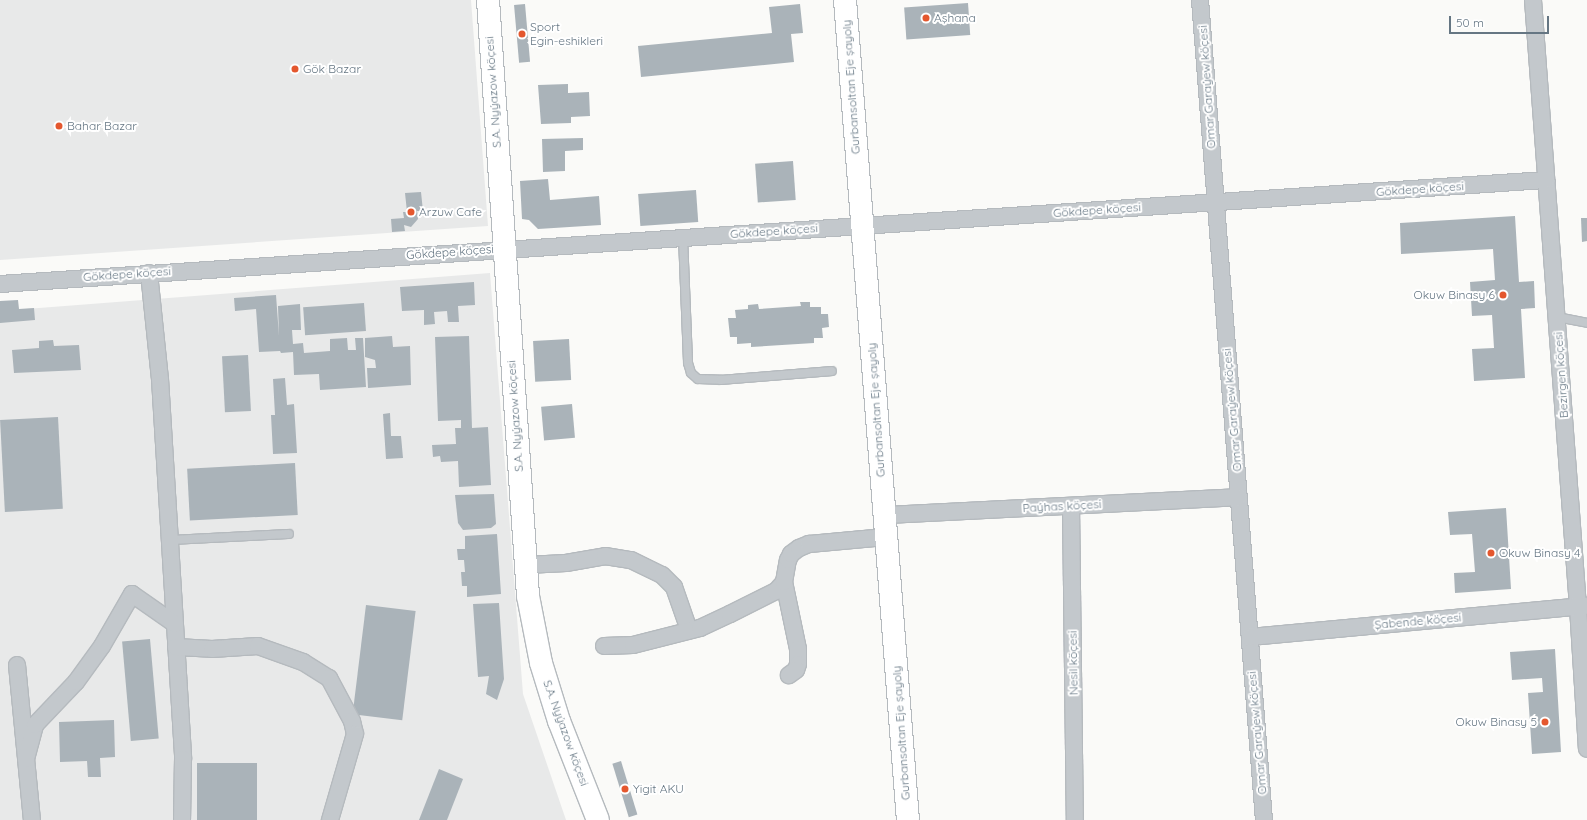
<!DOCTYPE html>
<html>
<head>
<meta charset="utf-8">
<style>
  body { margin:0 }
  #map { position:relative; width:1587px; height:820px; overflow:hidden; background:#fafaf8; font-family:Quicksand,sans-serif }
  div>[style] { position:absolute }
  .built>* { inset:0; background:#e8e9e9 }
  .building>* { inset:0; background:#aab3b9; transform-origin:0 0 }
  .roads { filter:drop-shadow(1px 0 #b5babe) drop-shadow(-1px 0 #b5babe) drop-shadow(0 1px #b5babe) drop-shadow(0 -1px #b5babe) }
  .lane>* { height:8px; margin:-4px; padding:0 4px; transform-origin:4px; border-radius:4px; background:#c3c8cc }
  .street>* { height:16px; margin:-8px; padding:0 8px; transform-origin:8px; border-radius:8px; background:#c3c8cc }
  .primary>* { height:22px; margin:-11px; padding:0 11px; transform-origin:11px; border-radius:11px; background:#fff }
  .dots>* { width:11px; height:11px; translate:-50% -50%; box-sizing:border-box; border:2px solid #fff; border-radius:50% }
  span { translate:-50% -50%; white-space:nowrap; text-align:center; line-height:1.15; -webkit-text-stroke:4px #fff; paint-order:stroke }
  .poi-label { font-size:12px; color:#657683 }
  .left { translate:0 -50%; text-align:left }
  .right { translate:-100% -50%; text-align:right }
  .street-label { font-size:12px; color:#657683 }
  .scale { position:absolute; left:1449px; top:16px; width:100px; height:18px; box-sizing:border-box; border:2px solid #657683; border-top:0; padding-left:5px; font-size:12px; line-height:14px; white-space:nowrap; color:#657683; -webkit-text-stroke:3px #fff; paint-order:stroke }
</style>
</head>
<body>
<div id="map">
  <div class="built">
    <i style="clip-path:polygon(0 0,471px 0,488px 226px,0 260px)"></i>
    <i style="clip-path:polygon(490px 273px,523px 694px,566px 820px,0 820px,0 311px)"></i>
  </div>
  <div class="building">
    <i style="left:968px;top:3px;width:32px;height:64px;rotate:86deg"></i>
    <i style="left:525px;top:4px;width:58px;height:11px;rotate:85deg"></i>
    <i style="clip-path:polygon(800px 4px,803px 33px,791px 34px,794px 62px,641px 77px,638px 46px,772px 33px,769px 7px)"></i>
    <i style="clip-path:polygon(568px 84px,568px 93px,589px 92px,590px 116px,571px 117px,571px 123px,541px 124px,538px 85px)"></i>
    <i style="clip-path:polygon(583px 138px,583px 150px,565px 151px,565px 171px,543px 172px,542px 139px)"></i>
    <i style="left:793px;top:161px;width:39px;height:38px;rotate:86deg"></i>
    <i style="clip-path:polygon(548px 179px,550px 200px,599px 196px,601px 225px,538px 229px,529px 220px,522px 219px,520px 181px)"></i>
    <i style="left:696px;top:190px;width:32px;height:58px;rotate:86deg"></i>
    <i style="clip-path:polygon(421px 192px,423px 211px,417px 211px,418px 219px,411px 227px,404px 225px,405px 231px,392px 232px,391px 219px,404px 218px,403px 212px,407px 212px,405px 193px)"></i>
    <i style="clip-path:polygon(1515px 216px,1519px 282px,1534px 281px,1535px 308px,1521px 309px,1525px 378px,1474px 381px,1472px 349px,1494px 348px,1492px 315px,1472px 316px,1470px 282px,1495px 280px,1493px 249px,1401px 254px,1400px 223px)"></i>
    <i style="clip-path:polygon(1581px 218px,1587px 218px,1587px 241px,1582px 242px)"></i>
    <i style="clip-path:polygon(474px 282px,475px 305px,458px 306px,459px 322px,448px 322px,447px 311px,434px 312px,435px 324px,424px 325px,424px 310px,402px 311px,400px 287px)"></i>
    <i style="clip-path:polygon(276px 295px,279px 336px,278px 306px,300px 304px,301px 330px,292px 330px,293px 344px,303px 343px,304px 353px,330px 351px,330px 339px,347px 338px,348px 350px,356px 350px,355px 338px,363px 338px,366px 387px,320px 390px,319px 374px,294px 375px,293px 352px,281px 353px,280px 351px,259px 352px,256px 309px,235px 311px,234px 298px)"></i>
    <i style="clip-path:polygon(18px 300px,19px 309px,34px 308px,35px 320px,0 323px,0 301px)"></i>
    <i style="clip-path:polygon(800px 302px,810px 302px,810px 307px,821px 307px,821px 314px,828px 314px,829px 327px,822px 328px,823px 338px,814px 338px,814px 343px,751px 347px,751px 343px,737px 344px,737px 337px,730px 337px,728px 318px,736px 318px,735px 310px,748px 309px,748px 305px,758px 304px,759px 309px,801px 306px)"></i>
    <i style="left:364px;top:303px;width:28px;height:61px;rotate:86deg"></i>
    <i style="clip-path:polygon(392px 336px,393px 347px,410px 346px,411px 385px,368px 388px,367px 368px,376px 368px,375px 360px,365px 357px,365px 338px)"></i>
    <i style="clip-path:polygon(469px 336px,472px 428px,488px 427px,491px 485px,459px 487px,458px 461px,441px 462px,440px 456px,433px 457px,432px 445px,456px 444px,455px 428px,461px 428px,461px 420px,438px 421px,435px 337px)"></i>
    <i style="left:569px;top:339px;width:41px;height:36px;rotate:87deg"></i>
    <i style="clip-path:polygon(53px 340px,54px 346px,79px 345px,81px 370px,14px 373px,12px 350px,39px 348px,39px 341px)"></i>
    <i style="left:248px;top:355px;width:56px;height:26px;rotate:87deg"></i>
    <i style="clip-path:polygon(285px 378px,287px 405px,294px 404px,297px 453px,273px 454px,271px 415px,275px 415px,273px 379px)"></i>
    <i style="left:572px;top:404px;width:34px;height:31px;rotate:85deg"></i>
    <i style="clip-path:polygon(390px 413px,391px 436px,401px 436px,403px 458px,386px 459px,383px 414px)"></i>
    <i style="left:58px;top:417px;width:92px;height:58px;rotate:87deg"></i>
    <i style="left:295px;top:463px;width:52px;height:108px;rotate:87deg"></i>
    <i style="clip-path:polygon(494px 494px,496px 524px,491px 528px,463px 530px,458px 523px,455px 495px)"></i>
    <i style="clip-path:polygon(1506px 508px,1511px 589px,1455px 593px,1454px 573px,1475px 572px,1472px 534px,1450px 535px,1448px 512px)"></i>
    <i style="clip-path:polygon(497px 534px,501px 594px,467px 597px,467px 586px,462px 586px,461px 572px,465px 572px,464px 560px,458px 560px,457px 549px,465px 549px,465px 536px)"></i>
    <i style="clip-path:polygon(499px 603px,504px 679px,497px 700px,486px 694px,489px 676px,478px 677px,473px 604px)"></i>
    <i style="left:366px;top:605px;width:50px;height:110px;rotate:7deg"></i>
    <i style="left:150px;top:639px;width:100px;height:28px;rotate:85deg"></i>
    <i style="clip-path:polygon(1555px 649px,1561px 752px,1532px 754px,1528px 693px,1543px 692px,1542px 678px,1512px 680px,1510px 652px)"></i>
    <i style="clip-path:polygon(114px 720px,115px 757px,100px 758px,101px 777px,88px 777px,87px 761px,60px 762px,59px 722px)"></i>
    <i style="left:621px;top:761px;width:56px;height:9px;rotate:73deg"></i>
    <i style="left:197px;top:763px;width:60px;height:57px"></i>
    <i style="clip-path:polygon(439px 769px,463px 779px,447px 820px,419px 820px)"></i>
  </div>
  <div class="roads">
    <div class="lane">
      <i style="left:683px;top:237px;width:126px;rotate:87.7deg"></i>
      <i style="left:688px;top:363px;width:10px;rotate:73deg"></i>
      <i style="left:691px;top:373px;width:9px;rotate:41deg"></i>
      <i style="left:698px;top:379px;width:23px;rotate:2deg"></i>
      <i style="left:721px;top:380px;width:111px;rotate:-4.6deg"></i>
      <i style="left:1557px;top:317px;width:31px;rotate:11deg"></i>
      <i style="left:170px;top:540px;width:119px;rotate:-2.9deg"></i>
    </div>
    <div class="street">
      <i style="left:1200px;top:0;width:822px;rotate:85.54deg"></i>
      <i style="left:1533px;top:0;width:609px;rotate:85.76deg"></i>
      <i style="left:1578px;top:607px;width:142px;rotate:86.4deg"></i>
      <i style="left:149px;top:273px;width:107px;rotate:84.1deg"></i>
      <i style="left:160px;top:379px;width:381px;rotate:86.5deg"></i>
      <i style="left:183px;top:759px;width:61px;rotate:90.9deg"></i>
      <i style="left:0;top:284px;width:1550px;rotate:-3.85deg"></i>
      <i style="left:1071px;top:506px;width:314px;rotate:89.3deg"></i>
      <i style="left:885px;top:515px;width:354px;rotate:-2.9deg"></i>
      <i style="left:526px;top:565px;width:40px;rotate:-2.9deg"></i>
      <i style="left:566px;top:563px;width:40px;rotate:-10deg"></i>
      <i style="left:605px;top:556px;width:26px;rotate:9deg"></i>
      <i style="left:631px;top:560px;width:34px;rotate:26deg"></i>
      <i style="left:662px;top:575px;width:17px;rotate:45deg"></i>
      <i style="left:674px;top:587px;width:46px;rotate:70.8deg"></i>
      <i style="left:784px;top:582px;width:68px;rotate:78.2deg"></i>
      <i style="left:798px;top:649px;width:15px;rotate:90deg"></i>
      <i style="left:798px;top:664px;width:6px;rotate:108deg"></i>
      <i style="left:796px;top:670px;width:9px;rotate:144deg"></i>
      <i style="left:1250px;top:637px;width:338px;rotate:-5.3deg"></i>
      <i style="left:604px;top:646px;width:29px;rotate:-2deg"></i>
      <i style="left:633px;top:645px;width:69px;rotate:-14.2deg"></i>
      <i style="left:700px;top:628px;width:33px;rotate:-25deg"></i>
      <i style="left:730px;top:614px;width:51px;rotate:-26.6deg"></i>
      <i style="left:776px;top:591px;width:12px;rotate:-48deg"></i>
      <i style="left:784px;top:582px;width:22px;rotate:-80deg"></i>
      <i style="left:788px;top:560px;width:7px;rotate:-63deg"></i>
      <i style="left:791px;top:554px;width:10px;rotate:-37deg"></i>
      <i style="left:799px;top:548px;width:11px;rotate:-22deg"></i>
      <i style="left:809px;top:544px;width:77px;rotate:-5.2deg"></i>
      <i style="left:176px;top:647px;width:36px;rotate:3deg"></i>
      <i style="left:212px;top:649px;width:46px;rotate:-3.7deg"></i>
      <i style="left:258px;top:646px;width:48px;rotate:19.6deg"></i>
      <i style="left:303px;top:662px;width:31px;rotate:32deg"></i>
      <i style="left:329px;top:678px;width:49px;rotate:61.9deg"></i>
      <i style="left:352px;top:721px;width:13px;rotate:77deg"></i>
      <i style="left:355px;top:734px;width:90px;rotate:106.2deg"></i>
      <i style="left:17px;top:665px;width:156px;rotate:84.5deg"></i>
      <i style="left:26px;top:759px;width:35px;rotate:-75deg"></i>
      <i style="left:35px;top:725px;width:59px;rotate:-46.4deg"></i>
      <i style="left:76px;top:682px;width:44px;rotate:-54.2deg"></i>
      <i style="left:102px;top:646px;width:60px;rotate:-60deg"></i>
      <i style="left:132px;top:594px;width:52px;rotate:34.9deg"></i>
    </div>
    <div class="primary">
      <i style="left:488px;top:0;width:597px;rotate:86.16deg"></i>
      <i style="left:528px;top:596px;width:68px;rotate:79deg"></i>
      <i style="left:541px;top:663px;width:61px;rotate:72.8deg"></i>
      <i style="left:559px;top:721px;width:106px;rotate:68.5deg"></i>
      <i style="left:845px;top:0;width:822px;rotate:85.61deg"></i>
    </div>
  </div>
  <div class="dots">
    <i style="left:926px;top:18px;background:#e4572e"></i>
    <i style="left:522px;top:34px;background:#e4572e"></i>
    <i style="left:295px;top:69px;background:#e4572e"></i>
    <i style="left:59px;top:126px;background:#e4572e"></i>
    <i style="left:411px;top:212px;background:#e4572e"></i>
    <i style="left:1503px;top:295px;background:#e4572e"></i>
    <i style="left:1491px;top:553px;background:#e4572e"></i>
    <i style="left:1545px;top:722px;background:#e4572e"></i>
    <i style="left:625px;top:789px;background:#e4572e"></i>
  </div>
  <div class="poi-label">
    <span class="left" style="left:934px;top:18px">Aşhana</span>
    <span class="left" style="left:530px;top:34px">Sport<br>Egin-eshikleri</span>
    <span class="left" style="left:303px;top:69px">Gök Bazar</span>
    <span class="left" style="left:67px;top:126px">Bahar Bazar</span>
    <span class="left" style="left:419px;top:212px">Arzuw Cafe</span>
    <span class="right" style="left:1495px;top:295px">Okuw Binasy 6</span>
    <span class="left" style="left:1499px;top:553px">Okuw Binasy 4</span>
    <span class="right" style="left:1537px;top:722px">Okuw Binasy 5</span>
    <span class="left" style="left:633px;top:789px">Yigit AKU</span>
  </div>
  <div class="street-label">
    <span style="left:851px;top:87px;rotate:-94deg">Gurbansoltan Eje şayoly</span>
    <span style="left:1207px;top:87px;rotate:-94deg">Omar Garaýew köçesi</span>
    <span style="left:493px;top:92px;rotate:-94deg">S.A. Nyýazow köçesi</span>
    <span style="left:1420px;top:189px;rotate:-4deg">Gökdepe köçesi</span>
    <span style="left:1097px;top:210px;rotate:-4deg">Gökdepe köçesi</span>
    <span style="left:774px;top:231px;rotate:-4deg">Gökdepe köçesi</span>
    <span style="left:450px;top:252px;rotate:-4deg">Gökdepe köçesi</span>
    <span style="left:127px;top:274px;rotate:-4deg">Gökdepe köçesi</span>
    <span style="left:1561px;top:375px;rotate:-94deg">Bezirgen köçesi</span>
    <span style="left:876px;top:410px;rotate:-94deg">Gurbansoltan Eje şayoly</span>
    <span style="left:1232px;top:410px;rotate:-95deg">Omar Garaýew köçesi</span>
    <span style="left:515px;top:416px;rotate:-94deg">S.A. Nyýazow köçesi</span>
    <span style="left:1062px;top:506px;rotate:-3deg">Paýhas köçesi</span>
    <span style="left:1418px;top:621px;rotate:-5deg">Şabende köçesi</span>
    <span style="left:1073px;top:663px;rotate:-91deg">Nesil köçesi</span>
    <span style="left:566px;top:733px;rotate:70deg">S.A. Nyýazow köçesi</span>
    <span style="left:901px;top:733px;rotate:-94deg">Gurbansoltan Eje şayoly</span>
    <span style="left:1257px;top:733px;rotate:-95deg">Omar Garaýew köçesi</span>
  </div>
  <div class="scale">50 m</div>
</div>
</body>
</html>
